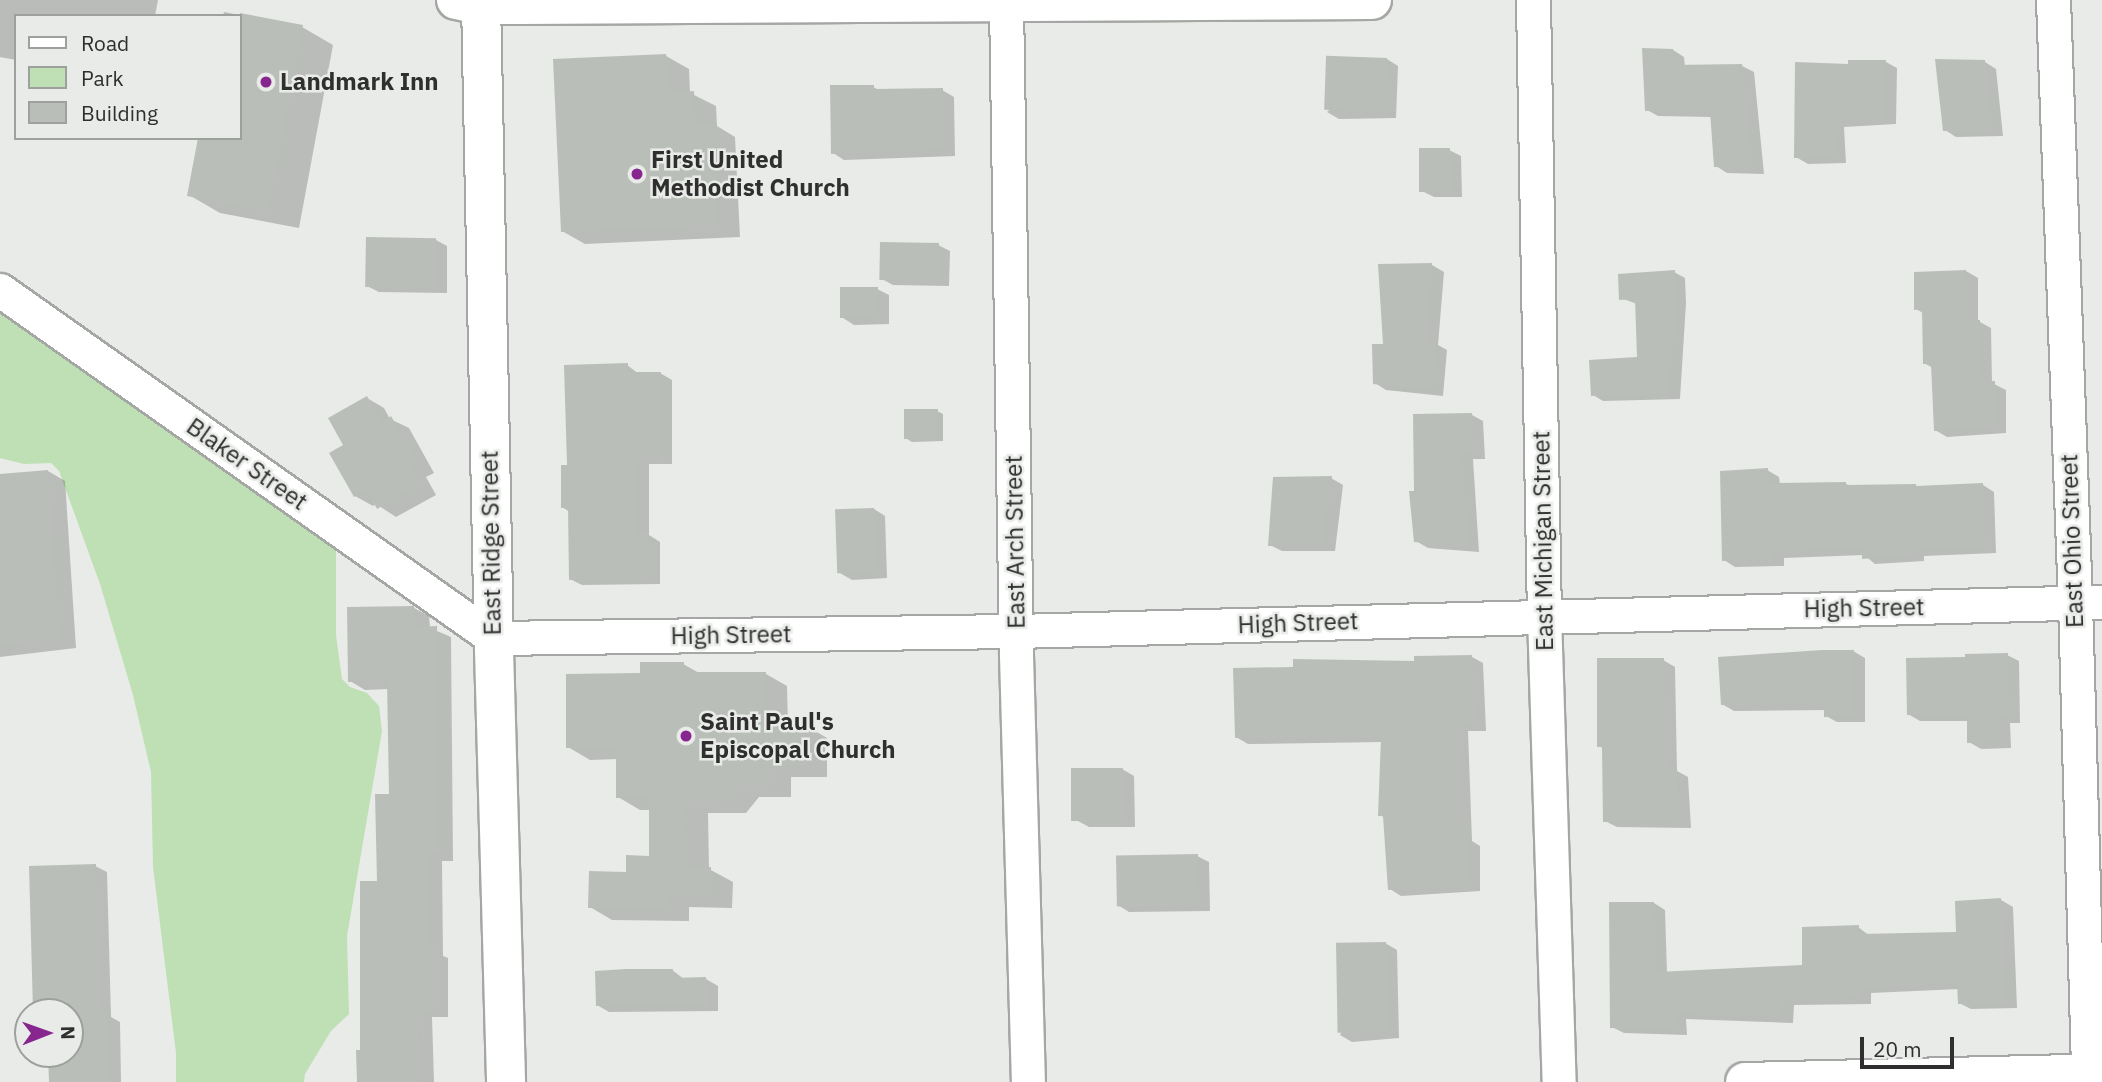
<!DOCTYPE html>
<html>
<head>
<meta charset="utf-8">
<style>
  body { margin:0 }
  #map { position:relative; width:2102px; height:1082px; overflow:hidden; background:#e8ebe7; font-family:"IBM Plex Sans",sans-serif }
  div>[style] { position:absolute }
  .green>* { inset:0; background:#bfe0b5 }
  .shadow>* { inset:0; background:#0003 }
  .building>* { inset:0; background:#babeb9; transform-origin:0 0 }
  .roads { filter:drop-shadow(2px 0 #a4a7a3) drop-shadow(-2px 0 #a4a7a3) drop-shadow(0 2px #a4a7a3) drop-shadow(0 -2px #a4a7a3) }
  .street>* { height:33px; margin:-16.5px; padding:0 16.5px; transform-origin:16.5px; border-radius:16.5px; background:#fff }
  .secondary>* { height:38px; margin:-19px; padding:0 19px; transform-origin:19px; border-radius:19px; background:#fff }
  .dots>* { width:19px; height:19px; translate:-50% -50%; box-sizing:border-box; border:4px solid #e8ebe7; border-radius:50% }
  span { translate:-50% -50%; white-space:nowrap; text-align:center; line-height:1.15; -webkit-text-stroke:5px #e8ebe7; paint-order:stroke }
  .poi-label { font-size:24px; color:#2e2f2e; font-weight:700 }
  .left { translate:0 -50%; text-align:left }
  .street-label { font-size:24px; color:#2e2f2e }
  .legend { position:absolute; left:14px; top:14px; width:228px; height:126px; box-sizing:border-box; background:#e8ebe7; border:2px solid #9ea09d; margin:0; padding:9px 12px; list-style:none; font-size:21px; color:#2e2f2e }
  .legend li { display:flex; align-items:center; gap:14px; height:35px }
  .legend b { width:35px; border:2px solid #9ea09d }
  .north { position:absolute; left:14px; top:998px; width:70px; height:70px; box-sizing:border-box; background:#e8ebe7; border:2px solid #9ea09d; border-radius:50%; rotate:89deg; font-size:19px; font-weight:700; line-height:28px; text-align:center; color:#2e2f2e }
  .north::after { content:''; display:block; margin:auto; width:24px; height:32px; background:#882690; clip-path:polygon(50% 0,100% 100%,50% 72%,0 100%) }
  .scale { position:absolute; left:1860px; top:1037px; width:94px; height:32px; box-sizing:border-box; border:4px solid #2e2f2e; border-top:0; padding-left:9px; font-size:21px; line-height:24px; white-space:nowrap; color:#2e2f2e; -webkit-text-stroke:5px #e8ebe7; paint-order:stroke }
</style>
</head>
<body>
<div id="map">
  <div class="green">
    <i style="clip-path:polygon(0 305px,336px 541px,336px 635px,342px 679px,350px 687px,367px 693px,379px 706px,382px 731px,347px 936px,349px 1014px,331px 1031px,305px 1074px,304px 1082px,176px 1082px,176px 1053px,153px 867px,151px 772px,133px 695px,100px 584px,59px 471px,51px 463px,24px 464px,0 458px)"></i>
  </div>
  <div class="shadow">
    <i style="clip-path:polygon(0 0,158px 0,155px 16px,16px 16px,16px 60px,0 57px)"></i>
    <i style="clip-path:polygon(224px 12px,302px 27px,333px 45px,299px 228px,220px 213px,189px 195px,240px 138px,240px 16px,223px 16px)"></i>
    <i style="clip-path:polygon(1673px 50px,1684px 57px,1685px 67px,1742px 66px,1754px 72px,1764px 174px,1727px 173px,1716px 166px,1712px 117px,1658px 116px,1647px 110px)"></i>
    <i style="clip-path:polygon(666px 56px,689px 69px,690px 93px,716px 106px,717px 126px,735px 137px,740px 237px,585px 244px,562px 231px)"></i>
    <i style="clip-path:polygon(1387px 59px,1398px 66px,1396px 118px,1339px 119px,1327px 112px)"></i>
    <i style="clip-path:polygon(1886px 62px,1897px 68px,1896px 124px,1844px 127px,1846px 163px,1808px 164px,1796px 157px,1850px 66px)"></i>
    <i style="clip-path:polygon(1985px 62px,1996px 69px,2003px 136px,1956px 137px,1945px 130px)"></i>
    <i style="clip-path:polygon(873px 87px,881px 91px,942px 90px,954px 97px,955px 156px,844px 160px,833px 153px)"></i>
    <i style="clip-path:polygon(1449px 150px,1461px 156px,1462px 197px,1434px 197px,1422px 191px)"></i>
    <i style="clip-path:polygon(436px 240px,447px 246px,447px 293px,379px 292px,367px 286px)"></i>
    <i style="clip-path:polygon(938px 245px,950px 251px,949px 286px,893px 285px,882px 279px)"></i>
    <i style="clip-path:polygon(1432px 265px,1444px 272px,1438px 345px,1447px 350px,1443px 396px,1386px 390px,1375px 383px,1385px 346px,1380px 266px)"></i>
    <i style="clip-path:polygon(1966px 271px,1978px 278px,1978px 321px,1991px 328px,1992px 383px,2006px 390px,2006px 433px,1947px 437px,1935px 430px,1933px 368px,1924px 363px,1923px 313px,1916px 309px)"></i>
    <i style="clip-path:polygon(1674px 272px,1685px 278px,1686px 303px,1680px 399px,1603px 401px,1593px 395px,1639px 359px,1637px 304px,1621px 298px)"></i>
    <i style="clip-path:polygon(877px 289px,889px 295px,889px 324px,854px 325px,843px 318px)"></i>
    <i style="clip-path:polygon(627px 365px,639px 374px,660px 373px,672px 380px,672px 464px,649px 464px,649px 535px,660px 542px,660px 584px,582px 585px,570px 579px,570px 512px,562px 507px,569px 467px)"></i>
    <i style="clip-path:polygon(367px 398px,384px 408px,390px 419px,409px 428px,434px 473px,426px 477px,436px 495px,396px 517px,376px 504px,373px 506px,355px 496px,346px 445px)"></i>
    <i style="clip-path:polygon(937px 411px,943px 414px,943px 441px,912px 442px,907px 439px)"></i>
    <i style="clip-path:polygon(1472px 415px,1483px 421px,1485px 459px,1473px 459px,1479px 552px,1428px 548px,1416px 541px,1416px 493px)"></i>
    <i style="clip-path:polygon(1767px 470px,1779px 477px,1780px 484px,1845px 483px,1851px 487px,1920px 488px,1983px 485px,1994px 492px,1996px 553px,1924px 556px,1924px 561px,1875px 564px,1864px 555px,1784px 558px,1784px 566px,1735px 567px,1724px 560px)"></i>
    <i style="clip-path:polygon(48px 471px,65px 481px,76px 648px,0 657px,0 476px)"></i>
    <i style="clip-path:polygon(1331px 478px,1343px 485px,1335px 551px,1282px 551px,1270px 545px)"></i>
    <i style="clip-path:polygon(874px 509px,885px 516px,887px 578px,852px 580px,840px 573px)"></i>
    <i style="clip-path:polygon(414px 608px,429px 616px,430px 628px,451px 637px,453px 861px,442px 861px,443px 956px,448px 958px,448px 1017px,432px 1017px,434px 1082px,358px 1082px,378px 882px,391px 795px,389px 689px,365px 690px,350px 681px)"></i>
    <i style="clip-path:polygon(1853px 651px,1865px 658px,1865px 722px,1837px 722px,1826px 716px,1826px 710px,1734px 711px,1722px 704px)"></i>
    <i style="clip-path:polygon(2007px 655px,2019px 661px,2020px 723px,2010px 723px,2011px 748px,1981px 749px,1969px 742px,1969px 721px,1920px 721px,1908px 714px,1967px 659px)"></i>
    <i style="clip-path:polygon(1472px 657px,1483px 663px,1486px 731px,1468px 731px,1472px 841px,1480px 846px,1480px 891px,1401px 896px,1390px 889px,1385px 818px,1380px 815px,1382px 742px,1248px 744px,1236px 737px,1416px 663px)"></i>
    <i style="clip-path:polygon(1663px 660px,1675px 667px,1677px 771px,1688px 777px,1691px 828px,1617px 827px,1605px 821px,1604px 749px,1599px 746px)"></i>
    <i style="clip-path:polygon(683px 664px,701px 674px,766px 674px,787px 686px,788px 725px,805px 725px,827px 738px,827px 777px,791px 777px,791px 797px,759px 797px,746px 813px,708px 813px,709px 869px,733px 882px,732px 908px,689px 907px,689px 921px,612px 920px,590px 907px,627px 873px,651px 858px,651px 810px,640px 810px,618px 797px,618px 759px,590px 760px,568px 747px,642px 675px)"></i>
    <i style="clip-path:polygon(1122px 769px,1134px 776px,1135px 827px,1089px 827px,1078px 821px)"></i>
    <i style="clip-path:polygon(1197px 856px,1209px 862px,1210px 911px,1129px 912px,1118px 905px)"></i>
    <i style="clip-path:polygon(95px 866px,107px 872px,111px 1017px,120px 1022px,121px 1082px,51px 1082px,50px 1054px,70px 1054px,70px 1012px,35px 1010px)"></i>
    <i style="clip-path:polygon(2001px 900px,2013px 907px,2017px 1008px,1971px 1009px,1959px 1003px,1959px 989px,1871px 993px,1871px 1004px,1794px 1005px,1793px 1023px,1686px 1019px,1687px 1035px,1624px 1033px,1612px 1027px,1654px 903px,1665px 910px,1667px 973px,1804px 966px,1858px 927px,1870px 936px,1958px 934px)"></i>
    <i style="clip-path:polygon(1385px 943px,1397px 950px,1399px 1038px,1352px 1042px,1340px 1035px)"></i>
    <i style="clip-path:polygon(672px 970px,684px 979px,706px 979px,718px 986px,718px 1011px,609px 1012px,597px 1005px)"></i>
  </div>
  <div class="building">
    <i style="clip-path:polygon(240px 13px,303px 25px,268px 211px,187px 196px,198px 138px,240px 138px)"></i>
    <i style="clip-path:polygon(1642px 48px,1673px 49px,1674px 65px,1742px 64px,1753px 168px,1714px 167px,1710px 111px,1645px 111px)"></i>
    <i style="clip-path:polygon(666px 54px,668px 93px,694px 91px,695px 122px,713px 122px,717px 225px,561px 232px,553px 59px)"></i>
    <i style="left:1387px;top:58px;width:54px;height:61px;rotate:92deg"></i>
    <i style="clip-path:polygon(1935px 59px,1985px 60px,1992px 131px,1943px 131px)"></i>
    <i style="clip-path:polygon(1848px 60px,1886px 60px,1885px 118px,1833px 121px,1835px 157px,1794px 158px,1795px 62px,1848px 64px)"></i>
    <i style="clip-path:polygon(830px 85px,874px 85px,874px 89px,943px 88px,944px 150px,831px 154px)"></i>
    <i style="left:1419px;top:148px;width:31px;height:44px"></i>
    <i style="left:366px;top:237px;width:70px;height:50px;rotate:1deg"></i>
    <i style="left:880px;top:242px;width:59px;height:38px;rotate:1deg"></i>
    <i style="clip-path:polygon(1432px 263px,1427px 342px,1436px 342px,1432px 390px,1373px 384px,1372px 344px,1383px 344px,1378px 264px)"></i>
    <i style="clip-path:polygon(1675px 270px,1676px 340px,1671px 341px,1670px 394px,1591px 396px,1589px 360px,1637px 357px,1635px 299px,1619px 300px,1618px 274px)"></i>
    <i style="clip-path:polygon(1966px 270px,1967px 320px,1980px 320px,1981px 381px,1995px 381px,1995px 427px,1934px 431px,1931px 364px,1923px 364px,1922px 309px,1914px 310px,1914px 272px)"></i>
    <i style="left:878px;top:287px;width:31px;height:38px;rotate:90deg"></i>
    <i style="clip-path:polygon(628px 363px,628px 372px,661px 372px,661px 458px,638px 458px,637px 534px,649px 533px,649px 579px,569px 580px,568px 508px,561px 508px,561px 465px,567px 465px,564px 365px)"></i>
    <i style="clip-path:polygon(367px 396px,382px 424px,391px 416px,417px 462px,410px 467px,419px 484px,377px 509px,367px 490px,354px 497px,329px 453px,343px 445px,328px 418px)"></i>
    <i style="left:938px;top:409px;width:30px;height:34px;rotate:90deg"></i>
    <i style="clip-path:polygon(1472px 413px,1473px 453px,1462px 453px,1468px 546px,1414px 542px,1409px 491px,1414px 491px,1413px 414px)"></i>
    <i style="clip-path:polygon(1768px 468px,1769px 483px,1846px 482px,1846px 485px,1916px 484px,1916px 486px,1983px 483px,1985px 548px,1913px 550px,1913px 555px,1862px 559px,1862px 548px,1773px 552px,1773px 560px,1722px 561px,1720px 471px)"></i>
    <i style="clip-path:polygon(48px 470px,59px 639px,0 645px,0 474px)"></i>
    <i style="clip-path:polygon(1332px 476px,1323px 545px,1268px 546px,1273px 477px)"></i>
    <i style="left:874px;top:508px;width:64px;height:39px;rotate:88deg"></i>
    <i style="clip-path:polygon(414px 606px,417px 627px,437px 626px,438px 853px,427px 853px,428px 948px,433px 948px,433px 1010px,417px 1010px,420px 1082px,357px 1082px,356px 1050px,360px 1050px,360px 881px,377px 881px,375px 794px,389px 794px,387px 681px,348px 682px,347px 607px)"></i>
    <i style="clip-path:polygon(1822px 650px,1854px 650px,1854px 716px,1824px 717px,1824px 704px,1721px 705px,1718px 657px)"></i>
    <i style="clip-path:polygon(2008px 653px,2009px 717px,1999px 718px,2000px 742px,1967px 743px,1967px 715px,1907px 715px,1906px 658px,1965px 657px,1965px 654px)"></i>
    <i style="clip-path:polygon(1472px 655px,1475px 725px,1457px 726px,1461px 838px,1469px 838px,1469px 886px,1388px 890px,1383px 816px,1378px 816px,1381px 737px,1235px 738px,1233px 668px,1293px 667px,1293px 659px,1414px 661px,1414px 656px)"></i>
    <i style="clip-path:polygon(1597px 658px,1664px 658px,1666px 768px,1677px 769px,1680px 822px,1603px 822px,1602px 747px,1597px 747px)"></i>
    <i style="clip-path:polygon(640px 662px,684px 662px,684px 672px,766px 672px,766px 724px,805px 723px,805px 765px,769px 766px,770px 785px,737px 785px,724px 801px,686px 802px,687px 867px,711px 867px,711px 896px,667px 895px,667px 909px,588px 908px,589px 871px,626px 872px,626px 855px,649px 856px,649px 798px,616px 798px,616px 748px,566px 748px,566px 674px,640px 673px)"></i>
    <i style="left:1123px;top:768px;width:53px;height:52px;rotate:90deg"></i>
    <i style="left:1198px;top:854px;width:51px;height:82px;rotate:89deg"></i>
    <i style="clip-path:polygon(96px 864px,100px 1013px,108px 1013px,110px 1082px,49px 1082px,48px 1054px,70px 1054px,70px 1012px,33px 1011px,29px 866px)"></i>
    <i style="clip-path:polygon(2001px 898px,2006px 1003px,1958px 1004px,1957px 983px,1860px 988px,1860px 998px,1783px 1000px,1782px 1017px,1675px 1014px,1676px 1029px,1610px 1028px,1609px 902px,1654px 902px,1657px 972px,1802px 965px,1802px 927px,1859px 925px,1859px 934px,1956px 932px,1955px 901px)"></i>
    <i style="left:1386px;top:942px;width:90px;height:50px;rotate:89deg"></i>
    <i style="clip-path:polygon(626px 969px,673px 969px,673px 978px,706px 977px,707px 1006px,596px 1006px,595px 971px)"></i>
  </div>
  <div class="roads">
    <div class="street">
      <i style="left:1006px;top:0;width:655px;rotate:89.13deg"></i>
      <i style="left:1016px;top:655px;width:427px;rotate:88.4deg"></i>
      <i style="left:1533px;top:0;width:615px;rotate:88.98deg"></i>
      <i style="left:1544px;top:615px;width:467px;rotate:88.2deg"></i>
      <i style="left:2053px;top:0;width:602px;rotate:87.91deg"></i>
      <i style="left:2075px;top:602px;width:480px;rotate:88.4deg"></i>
      <i style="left:0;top:290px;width:603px;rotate:35.22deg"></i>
      <i style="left:493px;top:638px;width:523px;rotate:-0.77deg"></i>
      <i style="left:1016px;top:631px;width:1086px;rotate:-1.53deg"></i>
    </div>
    <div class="secondary">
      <i style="left:456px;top:0;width:25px;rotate:12deg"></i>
      <i style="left:480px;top:5px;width:40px"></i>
      <i style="left:520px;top:5px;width:852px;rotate:-0.34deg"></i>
      <i style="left:481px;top:0;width:650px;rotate:88.85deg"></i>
      <i style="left:494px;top:650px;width:432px;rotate:88.4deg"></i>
      <i style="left:1745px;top:1082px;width:357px;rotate:-1.4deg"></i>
    </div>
  </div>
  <div class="dots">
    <i style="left:266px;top:82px;background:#882690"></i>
    <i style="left:637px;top:174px;background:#882690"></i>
    <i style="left:686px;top:736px;background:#882690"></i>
  </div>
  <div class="poi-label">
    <span class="left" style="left:280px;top:82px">Landmark Inn</span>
    <span class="left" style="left:651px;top:174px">First United<br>Methodist Church</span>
    <span class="left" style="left:700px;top:736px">Saint Paul's<br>Episcopal Church</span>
  </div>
  <div class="street-label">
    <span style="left:247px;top:464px;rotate:35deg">Blaker Street</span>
    <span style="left:1543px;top:541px;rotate:-91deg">East Michigan Street</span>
    <span style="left:2072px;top:541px;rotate:-92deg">East Ohio Street</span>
    <span style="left:1015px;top:542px;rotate:-91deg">East Arch Street</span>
    <span style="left:491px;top:543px;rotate:-91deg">East Ridge Street</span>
    <span style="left:1864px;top:608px;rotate:-1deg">High Street</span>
    <span style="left:1298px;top:623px;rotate:-2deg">High Street</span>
    <span style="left:731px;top:635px;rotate:-1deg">High Street</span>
  </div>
  <ul class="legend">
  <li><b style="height:9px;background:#fff"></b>Road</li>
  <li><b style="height:19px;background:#bfe0b5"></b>Park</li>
  <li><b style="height:19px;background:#babeb9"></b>Building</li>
  </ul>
  <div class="north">N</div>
  <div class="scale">20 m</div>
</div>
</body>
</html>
